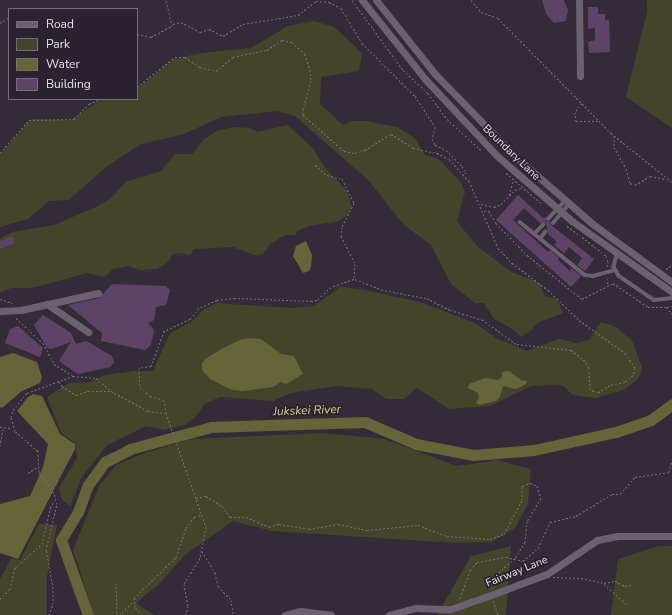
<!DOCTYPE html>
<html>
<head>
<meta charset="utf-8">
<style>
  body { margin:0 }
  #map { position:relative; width:672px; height:615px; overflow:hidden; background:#342b38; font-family:"Nunito Sans",sans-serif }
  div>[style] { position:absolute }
  .green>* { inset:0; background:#44442a }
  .water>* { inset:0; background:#666539 }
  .river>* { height:11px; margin:-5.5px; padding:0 5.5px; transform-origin:5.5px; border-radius:5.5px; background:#666539 }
  .building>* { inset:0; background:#5d4466 }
  .path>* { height:1px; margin-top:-0.5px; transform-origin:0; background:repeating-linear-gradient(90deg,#756d79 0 2px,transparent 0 4px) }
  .service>* { height:3.5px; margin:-1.75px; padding:0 1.75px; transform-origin:1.75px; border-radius:1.75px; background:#6d6171 }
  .minor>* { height:7px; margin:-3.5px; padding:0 3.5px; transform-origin:3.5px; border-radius:3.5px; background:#6d6171 }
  span { translate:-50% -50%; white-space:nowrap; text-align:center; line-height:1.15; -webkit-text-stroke:3.5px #2a222e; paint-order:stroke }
  .street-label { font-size:11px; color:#e5dfe8 }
  .water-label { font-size:12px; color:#d5d58b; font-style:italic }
  .legend { position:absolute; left:8px; top:8px; width:130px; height:92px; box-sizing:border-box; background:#2a222e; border:1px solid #756e78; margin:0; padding:5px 7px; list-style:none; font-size:12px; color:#e5dfe8 }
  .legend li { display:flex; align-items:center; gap:8px; height:20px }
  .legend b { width:20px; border:1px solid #756e78 }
</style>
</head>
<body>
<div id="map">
  <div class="green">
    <div style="clip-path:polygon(647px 0,672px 0,672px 128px,626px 97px,647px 12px)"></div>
    <div style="clip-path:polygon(314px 21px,334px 27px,362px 53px,359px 71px,321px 77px,320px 104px,343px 125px,352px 121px,365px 121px,397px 127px,415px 138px,425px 155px,439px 159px,462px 184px,465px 192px,457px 221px,463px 229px,477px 246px,511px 272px,533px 280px,540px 284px,545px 296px,557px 299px,563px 313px,537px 323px,532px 330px,521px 337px,511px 328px,494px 319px,484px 303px,475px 303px,451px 284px,431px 245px,403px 224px,369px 181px,295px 116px,278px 111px,221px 117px,184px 134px,141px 144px,106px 167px,69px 200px,49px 201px,28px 219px,0 227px,0 155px,28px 122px,34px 119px,71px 120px,100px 100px,137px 99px,137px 89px,174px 59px,202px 53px,251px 48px,288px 26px)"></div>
    <div style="clip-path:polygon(287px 125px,312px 147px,324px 166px,347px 191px,352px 207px,349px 214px,339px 221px,309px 226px,297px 231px,296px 235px,286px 235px,270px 244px,263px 254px,253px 255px,234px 247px,194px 249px,190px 255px,178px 253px,172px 255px,167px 263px,157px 269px,140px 270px,128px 266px,113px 269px,105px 277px,87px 273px,32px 288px,11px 288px,0 293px,0 239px,2px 237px,13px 232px,54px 225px,96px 207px,110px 199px,126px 182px,161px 171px,175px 154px,192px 154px,204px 139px,217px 131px,233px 127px,249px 128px,258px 132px)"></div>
    <div style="clip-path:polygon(340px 287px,360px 289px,420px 302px,475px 323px,496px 338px,527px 351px,559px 339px,576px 343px,589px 340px,601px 322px,616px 327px,633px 342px,642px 368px,639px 378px,624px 390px,596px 398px,573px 395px,562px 385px,531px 386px,490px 406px,449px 409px,417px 388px,404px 399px,386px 399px,372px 389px,336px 386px,291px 393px,273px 401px,220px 397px,204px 404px,198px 414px,185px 425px,164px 430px,146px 426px,107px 445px,81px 478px,70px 506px,62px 500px,59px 488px,77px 458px,75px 443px,61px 433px,47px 397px,69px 383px,87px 383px,105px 375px,134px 371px,153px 371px,170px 333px,191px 322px,203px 310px,216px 303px,291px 308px,314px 306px)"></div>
    <div style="clip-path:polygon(322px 433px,384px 439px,457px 466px,497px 460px,531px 469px,528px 504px,515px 528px,492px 542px,455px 543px,272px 531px,233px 521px,185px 555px,160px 583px,136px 603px,154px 615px,94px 615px,73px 550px,99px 486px,116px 465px,147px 452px,192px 439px)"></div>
    <div style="clip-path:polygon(39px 524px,57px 525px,47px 577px,47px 615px,0 615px,0 579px,11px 558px,20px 560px)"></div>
    <div style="clip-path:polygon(511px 546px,506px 615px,437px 615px,471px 556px)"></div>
    <div style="clip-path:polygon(659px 546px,672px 546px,672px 615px,611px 615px,618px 559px)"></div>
  </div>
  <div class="water">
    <div style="clip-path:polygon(306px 241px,312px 255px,311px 267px,309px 271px,303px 273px,293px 256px,296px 246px)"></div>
    <div style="clip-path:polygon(253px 338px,261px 339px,281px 354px,294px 356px,303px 374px,286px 384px,281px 382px,273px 387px,243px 391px,232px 390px,210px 379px,202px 370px,202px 363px,205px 359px,223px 348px,242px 339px)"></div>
    <div style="clip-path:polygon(13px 353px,37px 362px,42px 377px,40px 383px,22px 391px,2px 408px,0 407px,0 357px)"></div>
    <div style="clip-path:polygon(509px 371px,521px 380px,527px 381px,526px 384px,516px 389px,503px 386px,500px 397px,496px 401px,479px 405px,476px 403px,479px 397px,478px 393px,468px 388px,469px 384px,485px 378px,498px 380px,502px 377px,502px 372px)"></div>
    <div style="clip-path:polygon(33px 394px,42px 396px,60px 434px,75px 444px,75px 449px,18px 559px,0 553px,0 504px,30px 496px,43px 467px,48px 444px,17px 411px,27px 398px)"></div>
  </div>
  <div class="river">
    <div style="left:88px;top:615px;width:80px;rotate:-109.8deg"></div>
    <div style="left:61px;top:540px;width:33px;rotate:-59deg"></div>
    <div style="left:78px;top:512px;width:29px;rotate:-70deg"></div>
    <div style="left:88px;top:485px;width:29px;rotate:-54deg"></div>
    <div style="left:105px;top:462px;width:28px;rotate:-27deg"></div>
    <div style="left:130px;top:449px;width:84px;rotate:-15.2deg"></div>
    <div style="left:211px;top:427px;width:154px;rotate:-1.9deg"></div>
    <div style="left:365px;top:422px;width:56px;rotate:23.3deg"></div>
    <div style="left:416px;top:444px;width:58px;rotate:10.9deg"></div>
    <div style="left:473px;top:455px;width:61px;rotate:-4.7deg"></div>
    <div style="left:534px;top:450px;width:84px;rotate:-12.4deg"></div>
    <div style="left:616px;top:432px;width:37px;rotate:-19deg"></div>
    <div style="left:651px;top:420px;width:26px;rotate:-37deg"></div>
  </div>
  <div class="building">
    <div style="clip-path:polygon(542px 0,564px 0,568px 10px,566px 21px,554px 23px,546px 14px)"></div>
    <div style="clip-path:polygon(588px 7px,598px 7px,598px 14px,605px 14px,605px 20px,609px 20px,610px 52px,589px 53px,588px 42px,595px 40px,595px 28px,588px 29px)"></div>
    <div style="clip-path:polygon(518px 195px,543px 218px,546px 217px,546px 222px,550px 221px,551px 225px,594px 259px,585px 271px,577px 265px,582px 258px,569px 247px,564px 253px,554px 245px,557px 242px,548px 234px,546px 223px,540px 223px,524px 208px,513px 220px,548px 252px,550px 250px,559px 258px,558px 260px,570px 271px,571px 268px,581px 276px,571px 287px,496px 220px)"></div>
    <div style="clip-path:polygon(12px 236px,15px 243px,0 249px,0 241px)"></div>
    <div style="clip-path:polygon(112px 284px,166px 286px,170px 290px,166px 305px,156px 307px,154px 320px,148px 323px,154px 330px,151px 345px,145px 350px,101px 341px,102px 333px,68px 305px,99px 298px)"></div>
    <div style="clip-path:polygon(43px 315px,71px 333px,76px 344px,86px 341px,112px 356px,114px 362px,110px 367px,78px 374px,59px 361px,71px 342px,51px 349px,47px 348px,34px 325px)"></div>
    <div style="clip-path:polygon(18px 326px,43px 348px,40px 357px,5px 343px,10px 329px)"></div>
  </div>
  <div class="path">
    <div style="left:352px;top:0;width:87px;rotate:53.9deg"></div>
    <div style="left:403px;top:70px;width:34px;rotate:43deg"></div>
    <div style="left:428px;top:93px;width:32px;rotate:54deg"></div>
    <div style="left:447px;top:119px;width:46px;rotate:42.4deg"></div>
    <div style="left:471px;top:0;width:16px;rotate:50deg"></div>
    <div style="left:481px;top:12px;width:18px;rotate:19deg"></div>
    <div style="left:498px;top:18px;width:161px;rotate:45.5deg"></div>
    <div style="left:611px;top:133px;width:78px;rotate:38.8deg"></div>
    <div style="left:0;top:23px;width:11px;rotate:-34deg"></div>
    <div style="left:173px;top:24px;width:8px;rotate:-14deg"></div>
    <div style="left:181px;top:22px;width:21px;rotate:28deg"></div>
    <div style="left:200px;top:32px;width:9px;rotate:-18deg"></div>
    <div style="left:209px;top:29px;width:16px;rotate:27deg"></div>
    <div style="left:223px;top:36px;width:23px;rotate:-31deg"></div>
    <div style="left:243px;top:24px;width:56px;rotate:-9.3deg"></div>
    <div style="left:298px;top:15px;width:23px;rotate:-38deg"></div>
    <div style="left:316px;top:1px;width:13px;rotate:4deg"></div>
    <div style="left:329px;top:2px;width:13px;rotate:27deg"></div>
    <div style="left:341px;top:8px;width:41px;rotate:59deg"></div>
    <div style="left:362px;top:43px;width:75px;rotate:45deg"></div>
    <div style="left:415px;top:96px;width:37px;rotate:57deg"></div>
    <div style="left:435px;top:127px;width:12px;rotate:104deg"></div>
    <div style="left:432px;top:139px;width:7px;rotate:63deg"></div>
    <div style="left:435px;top:145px;width:12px;rotate:24deg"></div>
    <div style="left:446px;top:150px;width:23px;rotate:45deg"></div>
    <div style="left:462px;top:166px;width:7px;rotate:56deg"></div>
    <div style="left:466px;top:172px;width:4px;rotate:117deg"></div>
    <div style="left:137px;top:34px;width:14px;rotate:12deg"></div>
    <div style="left:151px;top:37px;width:24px;rotate:-28deg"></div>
    <div style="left:172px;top:26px;width:27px;rotate:-103deg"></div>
    <div style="left:137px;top:87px;width:48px;rotate:-38.3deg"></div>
    <div style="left:175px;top:57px;width:10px"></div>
    <div style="left:185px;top:57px;width:18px;rotate:34deg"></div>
    <div style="left:200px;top:67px;width:16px;rotate:14deg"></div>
    <div style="left:216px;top:71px;width:22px;rotate:-39deg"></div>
    <div style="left:233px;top:57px;width:35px;rotate:-12deg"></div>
    <div style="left:267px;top:50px;width:18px;rotate:-34deg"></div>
    <div style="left:282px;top:40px;width:10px;rotate:11deg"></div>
    <div style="left:292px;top:42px;width:18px;rotate:43deg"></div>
    <div style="left:305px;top:54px;width:17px;rotate:73deg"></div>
    <div style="left:310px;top:70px;width:11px;rotate:85deg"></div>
    <div style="left:311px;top:81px;width:29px;rotate:106deg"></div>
    <div style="left:303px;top:109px;width:6px;rotate:90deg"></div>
    <div style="left:303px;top:115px;width:55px;rotate:41.3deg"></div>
    <div style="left:344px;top:151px;width:11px;rotate:10deg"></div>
    <div style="left:355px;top:153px;width:10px;rotate:-17deg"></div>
    <div style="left:365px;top:150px;width:31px;rotate:-32deg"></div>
    <div style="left:391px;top:134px;width:26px;rotate:32deg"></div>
    <div style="left:413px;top:148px;width:25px;rotate:12deg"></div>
    <div style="left:437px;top:153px;width:13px;rotate:27deg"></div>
    <div style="left:449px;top:159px;width:30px;rotate:48deg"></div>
    <div style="left:469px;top:181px;width:73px;rotate:66.6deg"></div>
    <div style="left:498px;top:248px;width:21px;rotate:47deg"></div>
    <div style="left:512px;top:263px;width:45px;rotate:36.9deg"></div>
    <div style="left:548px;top:290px;width:43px;rotate:44.1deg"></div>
    <div style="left:579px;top:320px;width:57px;rotate:35.7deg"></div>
    <div style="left:625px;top:353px;width:18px;rotate:56deg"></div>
    <div style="left:635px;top:368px;width:7px;rotate:106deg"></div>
    <div style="left:633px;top:375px;width:11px;rotate:139deg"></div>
    <div style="left:625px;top:382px;width:15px;rotate:169deg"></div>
    <div style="left:610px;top:385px;width:13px;rotate:148deg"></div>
    <div style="left:599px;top:392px;width:5px;rotate:-169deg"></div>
    <div style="left:594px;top:391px;width:4px;rotate:-153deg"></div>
    <div style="left:590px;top:389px;width:21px;rotate:-93deg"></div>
    <div style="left:589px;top:368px;width:8px;rotate:-120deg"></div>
    <div style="left:585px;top:361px;width:18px;rotate:-142deg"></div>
    <div style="left:571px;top:350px;width:55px;rotate:-173.8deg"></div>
    <div style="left:516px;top:344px;width:41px;rotate:-144deg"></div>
    <div style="left:483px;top:320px;width:34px;rotate:-163deg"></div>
    <div style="left:450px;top:310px;width:27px;rotate:-153deg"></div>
    <div style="left:426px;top:298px;width:44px;rotate:-169.5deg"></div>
    <div style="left:383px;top:290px;width:31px;rotate:-159deg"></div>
    <div style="left:354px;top:279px;width:24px;rotate:161deg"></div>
    <div style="left:331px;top:287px;width:19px;rotate:137deg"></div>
    <div style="left:317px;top:300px;width:5px;rotate:169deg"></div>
    <div style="left:312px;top:301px;width:77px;rotate:-177.8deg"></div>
    <div style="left:235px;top:298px;width:18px;rotate:174deg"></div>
    <div style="left:217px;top:300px;width:20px;rotate:156deg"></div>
    <div style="left:199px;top:308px;width:14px;rotate:129deg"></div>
    <div style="left:190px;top:319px;width:29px;rotate:155deg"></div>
    <div style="left:164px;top:331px;width:37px;rotate:110deg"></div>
    <div style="left:151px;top:366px;width:12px;rotate:171deg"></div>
    <div style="left:139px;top:368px;width:4px;rotate:90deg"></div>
    <div style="left:139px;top:372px;width:15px;rotate:86deg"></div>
    <div style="left:140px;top:387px;width:13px;rotate:42deg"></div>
    <div style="left:150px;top:396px;width:15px;rotate:16deg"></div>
    <div style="left:164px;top:400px;width:13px;rotate:81deg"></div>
    <div style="left:582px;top:103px;width:11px;rotate:128deg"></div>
    <div style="left:575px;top:112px;width:9px;rotate:84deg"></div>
    <div style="left:576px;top:121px;width:22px"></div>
    <div style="left:614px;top:136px;width:11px;rotate:90deg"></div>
    <div style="left:614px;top:147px;width:25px;rotate:61deg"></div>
    <div style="left:626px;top:169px;width:15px;rotate:74deg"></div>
    <div style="left:630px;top:183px;width:5px;rotate:22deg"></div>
    <div style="left:635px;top:185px;width:17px;rotate:-31deg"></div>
    <div style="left:650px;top:176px;width:16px;rotate:11deg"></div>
    <div style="left:0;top:153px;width:44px;rotate:-48.7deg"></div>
    <div style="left:29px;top:120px;width:45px;rotate:-1.3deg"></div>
    <div style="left:74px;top:119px;width:21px;rotate:-45deg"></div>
    <div style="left:89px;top:104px;width:12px;rotate:-24deg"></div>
    <div style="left:315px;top:165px;width:16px;rotate:40deg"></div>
    <div style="left:327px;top:175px;width:16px;rotate:15deg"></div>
    <div style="left:342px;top:179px;width:27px;rotate:63deg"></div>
    <div style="left:354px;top:203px;width:27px;rotate:117deg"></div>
    <div style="left:342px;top:227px;width:9px;rotate:96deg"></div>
    <div style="left:341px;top:236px;width:31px;rotate:63deg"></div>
    <div style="left:355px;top:264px;width:14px;rotate:94deg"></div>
    <div style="left:506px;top:173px;width:46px;rotate:40.6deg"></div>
    <div style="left:509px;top:195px;width:15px;rotate:-74deg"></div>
    <div style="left:481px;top:204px;width:13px;rotate:13deg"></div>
    <div style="left:494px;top:207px;width:8px;rotate:-23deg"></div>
    <div style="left:501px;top:204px;width:20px;rotate:-45deg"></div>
    <div style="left:515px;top:190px;width:7px;rotate:-16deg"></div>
    <div style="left:484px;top:211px;width:5px"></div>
    <div style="left:489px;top:211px;width:14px;rotate:60deg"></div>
    <div style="left:496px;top:223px;width:45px;rotate:45.9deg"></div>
    <div style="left:527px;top:255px;width:70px;rotate:38.7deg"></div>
    <div style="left:582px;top:299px;width:35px;rotate:-27deg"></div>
    <div style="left:613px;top:283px;width:42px;rotate:34.4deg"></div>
    <div style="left:648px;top:307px;width:18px"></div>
    <div style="left:666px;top:307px;width:9px;rotate:49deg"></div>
    <div style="left:567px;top:226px;width:14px;rotate:36deg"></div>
    <div style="left:582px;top:237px;width:31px;rotate:38deg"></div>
    <div style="left:606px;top:256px;width:5px;rotate:68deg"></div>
    <div style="left:608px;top:261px;width:6px;rotate:99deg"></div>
    <div style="left:666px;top:269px;width:7px;rotate:-34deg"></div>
    <div style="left:607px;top:278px;width:6px;rotate:81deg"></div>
    <div style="left:0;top:299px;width:13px;rotate:18deg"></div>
    <div style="left:667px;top:307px;width:5px;rotate:-11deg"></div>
    <div style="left:16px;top:318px;width:37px;rotate:43deg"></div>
    <div style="left:43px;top:343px;width:24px;rotate:62deg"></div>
    <div style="left:54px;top:364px;width:22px;rotate:32deg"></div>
    <div style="left:73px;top:376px;width:23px;rotate:5deg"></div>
    <div style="left:96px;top:378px;width:20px;rotate:41deg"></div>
    <div style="left:111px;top:391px;width:42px;rotate:28.4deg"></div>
    <div style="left:148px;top:411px;width:17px;rotate:7deg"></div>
    <div style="left:59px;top:381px;width:6px;rotate:59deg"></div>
    <div style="left:62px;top:386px;width:17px;rotate:33deg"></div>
    <div style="left:76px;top:395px;width:13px;rotate:-18deg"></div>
    <div style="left:88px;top:391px;width:23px"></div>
    <div style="left:166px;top:413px;width:121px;rotate:70.7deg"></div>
    <div style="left:206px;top:527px;width:32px;rotate:101deg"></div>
    <div style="left:200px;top:558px;width:31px;rotate:122deg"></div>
    <div style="left:184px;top:584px;width:22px;rotate:80deg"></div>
    <div style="left:188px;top:606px;width:9px;rotate:103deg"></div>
    <div style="left:0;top:427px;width:12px;rotate:5deg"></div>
    <div style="left:0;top:446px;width:17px;rotate:-80deg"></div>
    <div style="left:28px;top:473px;width:11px;rotate:-34deg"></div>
    <div style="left:196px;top:498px;width:10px;rotate:-11deg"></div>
    <div style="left:206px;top:496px;width:19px;rotate:32deg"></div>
    <div style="left:222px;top:506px;width:14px;rotate:54deg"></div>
    <div style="left:230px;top:517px;width:16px"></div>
    <div style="left:246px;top:517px;width:25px;rotate:23deg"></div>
    <div style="left:269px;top:527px;width:10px;rotate:-17deg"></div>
    <div style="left:279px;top:524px;width:30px;rotate:9deg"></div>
    <div style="left:309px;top:529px;width:29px;rotate:-10deg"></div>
    <div style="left:338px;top:524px;width:30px;rotate:12deg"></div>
    <div style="left:367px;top:530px;width:51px;rotate:-5.6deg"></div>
    <div style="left:418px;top:525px;width:31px;rotate:21deg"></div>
    <div style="left:447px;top:536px;width:43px;rotate:4deg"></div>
    <div style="left:490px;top:539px;width:15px;rotate:-20deg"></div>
    <div style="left:504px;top:534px;width:38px;rotate:-62deg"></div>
    <div style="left:522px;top:500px;width:14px;rotate:-90deg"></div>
    <div style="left:522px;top:486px;width:9px;rotate:-21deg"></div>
    <div style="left:530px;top:483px;width:8px;rotate:23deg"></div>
    <div style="left:537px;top:486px;width:13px;rotate:72deg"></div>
    <div style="left:541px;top:498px;width:27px;rotate:121deg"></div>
    <div style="left:527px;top:521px;width:21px;rotate:95deg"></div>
    <div style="left:525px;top:542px;width:19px;rotate:122deg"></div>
    <div style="left:515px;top:558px;width:25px;rotate:138deg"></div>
    <div style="left:496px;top:575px;width:14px;rotate:111deg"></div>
    <div style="left:202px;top:551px;width:26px;rotate:59deg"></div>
    <div style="left:215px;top:573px;width:13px;rotate:77deg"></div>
    <div style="left:218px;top:586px;width:19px;rotate:47deg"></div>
    <div style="left:231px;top:600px;width:15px;rotate:82deg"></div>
    <div style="left:553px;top:577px;width:28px;rotate:2deg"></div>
    <div style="left:581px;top:578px;width:24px;rotate:12deg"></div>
    <div style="left:604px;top:583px;width:11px;rotate:-10deg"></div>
    <div style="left:615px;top:581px;width:11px;rotate:27deg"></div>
    <div style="left:625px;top:586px;width:6px;rotate:-9deg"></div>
    <div style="left:116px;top:583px;width:32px;rotate:88deg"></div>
    <div style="left:604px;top:584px;width:30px;rotate:42deg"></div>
    <div style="left:460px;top:598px;width:30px;rotate:-70deg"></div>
    <div style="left:470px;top:570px;width:11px;rotate:-49deg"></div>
    <div style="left:477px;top:562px;width:29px;rotate:-10deg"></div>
    <div style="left:506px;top:557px;width:17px;rotate:13deg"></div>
    <div style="left:523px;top:561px;width:20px;rotate:-41deg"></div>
    <div style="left:538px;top:548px;width:29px;rotate:-65deg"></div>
    <div style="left:550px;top:522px;width:27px;rotate:-13deg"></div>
    <div style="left:576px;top:516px;width:42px;rotate:-31.4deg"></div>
    <div style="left:612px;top:494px;width:8px"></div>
    <div style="left:620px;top:494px;width:23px;rotate:-49deg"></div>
    <div style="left:635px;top:477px;width:34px;rotate:-8deg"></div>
    <div style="left:669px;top:472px;width:12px;rotate:-76deg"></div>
    <div style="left:0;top:599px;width:14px;rotate:-45deg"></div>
    <div style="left:10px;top:589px;width:22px;rotate:-77deg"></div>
    <div style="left:15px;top:568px;width:36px;rotate:-42deg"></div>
    <div style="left:42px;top:544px;width:37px;rotate:-77deg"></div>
    <div style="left:50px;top:508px;width:8px;rotate:-60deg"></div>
    <div style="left:493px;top:601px;width:15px;rotate:70deg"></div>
    <div style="left:49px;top:615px;width:12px;rotate:-70deg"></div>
    <div style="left:53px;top:604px;width:16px;rotate:-90deg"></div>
    <div style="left:53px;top:588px;width:39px;rotate:-100deg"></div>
    <div style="left:46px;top:550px;width:47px;rotate:-76.6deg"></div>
    <div style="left:57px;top:504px;width:11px;rotate:-105deg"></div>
    <div style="left:54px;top:493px;width:26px;rotate:-126deg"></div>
    <div style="left:39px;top:472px;width:21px;rotate:-93deg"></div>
    <div style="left:38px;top:451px;width:30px;rotate:-139deg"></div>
    <div style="left:15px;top:431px;width:15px;rotate:-106deg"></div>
    <div style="left:11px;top:417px;width:7px;rotate:-74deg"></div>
    <div style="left:13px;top:410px;width:22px;rotate:-51deg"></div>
    <div style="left:27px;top:393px;width:49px;rotate:-20.3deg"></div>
    <div style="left:119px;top:615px;width:18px;rotate:-43deg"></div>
    <div style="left:142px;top:615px;width:11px;rotate:-131deg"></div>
    <div style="left:135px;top:607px;width:9px;rotate:-96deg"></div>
    <div style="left:134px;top:598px;width:59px;rotate:-44.3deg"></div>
    <div style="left:176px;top:557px;width:31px;rotate:-71deg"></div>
    <div style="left:186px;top:528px;width:14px;rotate:-54deg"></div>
    <div style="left:194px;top:517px;width:7px;rotate:-16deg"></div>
  </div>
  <div class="service">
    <div style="left:548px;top:219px;width:25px;rotate:-47deg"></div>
    <div style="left:520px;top:222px;width:84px;rotate:39.2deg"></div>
    <div style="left:585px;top:275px;width:8px;rotate:7deg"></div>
    <div style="left:593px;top:276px;width:23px;rotate:-15deg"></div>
    <div style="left:553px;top:223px;width:25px;rotate:-50deg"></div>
    <div style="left:534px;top:234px;width:13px;rotate:-45deg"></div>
    <div style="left:540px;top:239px;width:9px;rotate:-54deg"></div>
    <div style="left:617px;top:255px;width:12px;rotate:104deg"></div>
    <div style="left:614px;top:267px;width:10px;rotate:61deg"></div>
    <div style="left:619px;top:276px;width:42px;rotate:34.4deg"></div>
    <div style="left:654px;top:300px;width:18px;rotate:-6deg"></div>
  </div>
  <div class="minor">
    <div style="left:362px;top:0;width:101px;rotate:51.4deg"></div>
    <div style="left:425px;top:79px;width:104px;rotate:46.9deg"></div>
    <div style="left:496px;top:155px;width:101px;rotate:41deg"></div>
    <div style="left:572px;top:221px;width:123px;rotate:35.4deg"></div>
    <div style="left:376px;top:0;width:95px;rotate:51.4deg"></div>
    <div style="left:435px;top:74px;width:119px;rotate:45.7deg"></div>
    <div style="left:518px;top:159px;width:101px;rotate:41deg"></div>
    <div style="left:594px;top:225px;width:97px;rotate:36.2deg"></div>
    <div style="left:579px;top:0;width:76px;rotate:89.2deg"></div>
    <div style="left:47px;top:304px;width:50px;rotate:34.3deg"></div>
    <div style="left:0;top:311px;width:21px;rotate:-3deg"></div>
    <div style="left:21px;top:310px;width:79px;rotate:-12.4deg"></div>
    <div style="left:285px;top:615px;width:16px;rotate:-15deg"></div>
    <div style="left:300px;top:611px;width:31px;rotate:7deg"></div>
    <div style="left:389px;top:615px;width:27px;rotate:-15deg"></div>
    <div style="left:415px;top:608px;width:36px;rotate:2deg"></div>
    <div style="left:451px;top:609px;width:42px;rotate:-19.3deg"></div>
    <div style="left:491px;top:595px;width:60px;rotate:-20.6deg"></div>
    <div style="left:547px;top:574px;width:60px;rotate:-34.2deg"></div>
    <div style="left:597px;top:540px;width:21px;rotate:-11deg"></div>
    <div style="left:618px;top:536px;width:54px"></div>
  </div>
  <div class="street-label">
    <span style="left:511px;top:153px;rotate:44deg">Boundary Lane</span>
    <span style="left:517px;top:572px;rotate:-22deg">Fairway Lane</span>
  </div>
  <div class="water-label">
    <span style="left:307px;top:411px;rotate:-2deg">Jukskei River</span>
  </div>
  <ul class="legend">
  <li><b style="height:5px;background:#6d6171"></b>Road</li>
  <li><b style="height:11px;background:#44442a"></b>Park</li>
  <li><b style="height:11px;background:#666539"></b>Water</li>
  <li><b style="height:11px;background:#5d4466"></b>Building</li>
  </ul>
</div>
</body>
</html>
